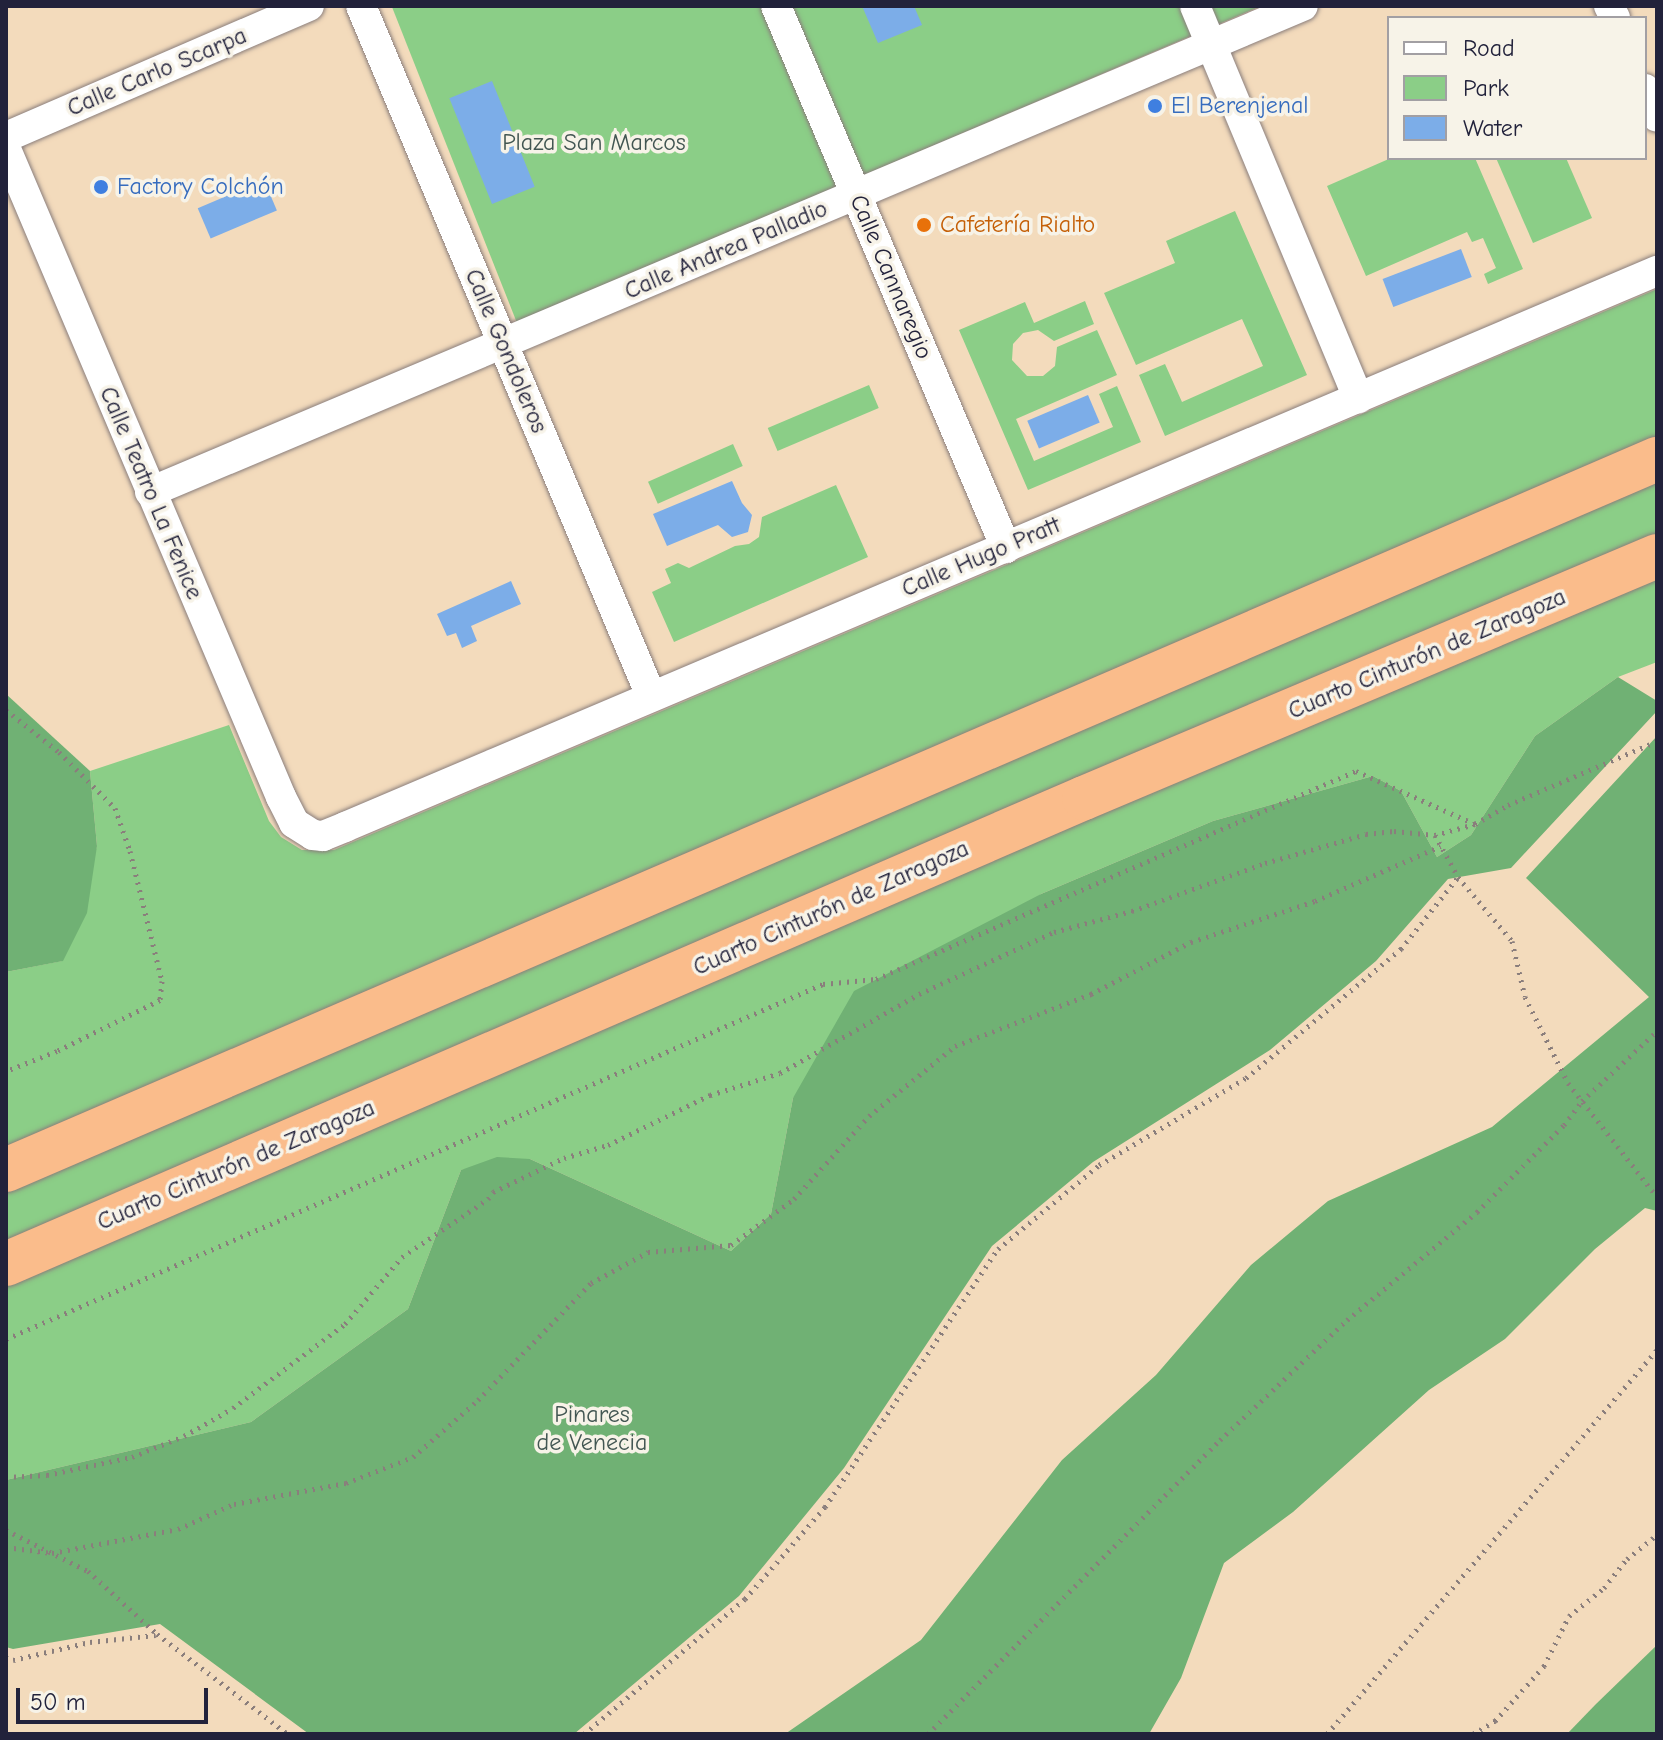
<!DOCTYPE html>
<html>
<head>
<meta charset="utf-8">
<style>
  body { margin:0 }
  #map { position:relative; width:1663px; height:1740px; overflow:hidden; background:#f3dbbc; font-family:"Comic Neue",sans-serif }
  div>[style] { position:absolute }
  .green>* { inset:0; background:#8bce87; transform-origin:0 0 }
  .forest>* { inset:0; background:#70b174 }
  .water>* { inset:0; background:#7cade8; transform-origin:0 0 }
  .path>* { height:5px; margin-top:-2.5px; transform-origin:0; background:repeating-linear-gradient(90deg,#8a7e7c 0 2px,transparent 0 8px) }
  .roads { filter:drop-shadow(0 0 2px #8a7e7c) drop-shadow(0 0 2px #8a7e7c) }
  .street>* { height:30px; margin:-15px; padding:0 15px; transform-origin:15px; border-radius:15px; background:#fff }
  .highway>* { height:44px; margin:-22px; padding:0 22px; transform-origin:22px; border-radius:22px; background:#fabc8b }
  .dots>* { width:22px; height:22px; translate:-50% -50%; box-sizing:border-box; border:4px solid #f7f3e8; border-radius:50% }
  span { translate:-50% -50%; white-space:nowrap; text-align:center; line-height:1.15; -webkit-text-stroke:7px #f7f3e8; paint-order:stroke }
  .street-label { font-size:24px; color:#22223b }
  .shop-label { font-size:24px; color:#366cbe }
  .left { translate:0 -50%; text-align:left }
  .park-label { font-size:24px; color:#425652 }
  .food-label { font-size:24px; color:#c56008 }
  .frame { position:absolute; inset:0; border:8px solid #22223b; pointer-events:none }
  .legend { position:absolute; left:1387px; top:16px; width:260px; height:144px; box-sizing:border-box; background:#f7f3e8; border:2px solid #a29fa3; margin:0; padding:10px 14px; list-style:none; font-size:24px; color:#22223b }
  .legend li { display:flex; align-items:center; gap:16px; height:40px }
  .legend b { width:40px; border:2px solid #a29fa3 }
  .scale { position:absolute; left:16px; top:1688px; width:192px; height:36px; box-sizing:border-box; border:4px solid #22223b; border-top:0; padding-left:10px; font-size:24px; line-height:28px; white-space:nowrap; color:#22223b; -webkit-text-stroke:6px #f7f3e8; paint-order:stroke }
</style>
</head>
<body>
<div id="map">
  <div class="green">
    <div style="clip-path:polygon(395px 6px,1261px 6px,517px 323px,392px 7px)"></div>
    <div style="clip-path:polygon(1391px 158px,1475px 158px,1523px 269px,1488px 284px,1484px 274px,1496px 268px,1483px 238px,1472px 242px,1467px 232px,1366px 276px,1327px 186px)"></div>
    <div style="clip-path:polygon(1496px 158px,1566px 158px,1592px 218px,1533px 243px)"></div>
    <div style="clip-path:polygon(1235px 211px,1307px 375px,1165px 436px,1139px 375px,1165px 364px,1182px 402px,1263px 366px,1242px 319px,1136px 365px,1104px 293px,1175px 263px,1166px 241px)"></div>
    <div style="clip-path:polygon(1657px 289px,1657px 662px,1618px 677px,1535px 736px,1471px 835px,1437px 857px,1401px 791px,1373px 776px,1213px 821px,1041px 894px,793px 1098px,771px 1214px,731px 1251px,530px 1159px,461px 1170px,408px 1309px,251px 1422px,6px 1480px,6px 972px,62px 961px,97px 846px,90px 771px,229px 725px,269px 821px,281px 837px,302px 850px,334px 850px)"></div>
    <div style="clip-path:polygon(1085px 301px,1094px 324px,1054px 341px,1038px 330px,1023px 333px,1013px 344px,1012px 360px,1027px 376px,1043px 376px,1055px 366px,1057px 347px,1097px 330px,1117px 375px,1016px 419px,1034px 461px,1113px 427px,1099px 394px,1117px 386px,1141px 442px,1028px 490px,959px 330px,1025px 302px,1034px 323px)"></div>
    <div style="left:869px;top:385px;width:25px;height:110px;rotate:67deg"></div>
    <div style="left:733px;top:444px;width:24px;height:93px;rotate:66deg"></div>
    <div style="clip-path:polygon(836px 485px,868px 557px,674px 642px,652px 592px,671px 583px,665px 569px,678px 563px,689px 568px,735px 546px,749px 544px,759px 537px,762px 517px)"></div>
  </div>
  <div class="forest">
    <div style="clip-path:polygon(1618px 677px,1657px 701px,1657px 711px,1511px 868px,1448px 879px,1376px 961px,1270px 1050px,1093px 1162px,992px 1246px,844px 1468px,739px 1596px,574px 1734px,309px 1734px,160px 1624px,13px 1649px,6px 1647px,6px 1480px,251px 1422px,408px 1309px,461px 1170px,497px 1157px,530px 1159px,731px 1251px,771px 1214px,793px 1098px,854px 991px,1041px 894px,1213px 821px,1373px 776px,1401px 791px,1437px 857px,1471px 835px,1535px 736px)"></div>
    <div style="clip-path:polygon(6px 694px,90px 771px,97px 846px,87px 913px,63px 961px,6px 972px)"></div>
    <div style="clip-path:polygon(1657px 736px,1657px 1211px,1645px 1208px,1595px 1249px,1505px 1339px,1429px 1390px,1293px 1512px,1224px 1563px,1181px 1678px,1149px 1734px,785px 1734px,921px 1640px,1062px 1460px,1156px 1375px,1251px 1265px,1328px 1201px,1492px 1127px,1649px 997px,1526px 878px)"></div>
    <div style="clip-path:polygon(1657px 1645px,1657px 1734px,1567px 1734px,1596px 1704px)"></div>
  </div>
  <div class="water">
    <div style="clip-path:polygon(862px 6px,914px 6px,922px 25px,878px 43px)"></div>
    <div style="left:492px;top:81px;width:114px;height:46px;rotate:68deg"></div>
    <div style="left:264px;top:180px;width:33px;height:72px;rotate:67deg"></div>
    <div style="left:1461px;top:249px;width:30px;height:84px;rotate:69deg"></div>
    <div style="left:1088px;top:395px;width:30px;height:66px;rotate:67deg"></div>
    <div style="clip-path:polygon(732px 481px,742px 503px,752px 515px,748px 532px,732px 537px,718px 525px,667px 546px,653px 514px)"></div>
    <div style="clip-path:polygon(511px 581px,521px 604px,471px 626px,477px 641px,462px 648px,456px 633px,447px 636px,437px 614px)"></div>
  </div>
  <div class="path">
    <div style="left:6px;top:710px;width:68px;rotate:38.4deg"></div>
    <div style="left:59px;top:752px;width:79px;rotate:45deg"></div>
    <div style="left:115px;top:808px;width:46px;rotate:70.8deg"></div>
    <div style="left:130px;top:851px;width:134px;rotate:76.2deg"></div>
    <div style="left:162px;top:981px;width:19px;rotate:96deg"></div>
    <div style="left:160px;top:1000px;width:115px;rotate:153.7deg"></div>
    <div style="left:57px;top:1051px;width:55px;rotate:158.6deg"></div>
    <div style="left:1475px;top:824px;width:41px;rotate:164.6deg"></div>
    <div style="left:1435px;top:835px;width:48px;rotate:61.3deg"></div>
    <div style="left:1458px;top:877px;width:84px;rotate:49.8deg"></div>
    <div style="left:1512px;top:941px;width:57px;rotate:76.9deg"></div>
    <div style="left:1525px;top:997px;width:96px;rotate:63.4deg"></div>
    <div style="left:1568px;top:1083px;width:145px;rotate:52deg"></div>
    <div style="left:6px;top:1339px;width:891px;rotate:-23.49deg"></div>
    <div style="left:823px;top:984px;width:53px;rotate:-5.4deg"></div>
    <div style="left:876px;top:979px;width:523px;rotate:-23.43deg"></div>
    <div style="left:1356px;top:771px;width:130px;rotate:24deg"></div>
    <div style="left:1475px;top:824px;width:38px;rotate:-30deg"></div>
    <div style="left:1508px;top:805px;width:162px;rotate:-23.2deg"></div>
    <div style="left:6px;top:1477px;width:41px;rotate:-2.8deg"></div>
    <div style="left:47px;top:1475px;width:87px;rotate:-12deg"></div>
    <div style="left:132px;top:1457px;width:56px;rotate:-22deg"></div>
    <div style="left:184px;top:1436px;width:56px;rotate:-29.7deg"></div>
    <div style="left:233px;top:1408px;width:140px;rotate:-36.9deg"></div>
    <div style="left:345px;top:1324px;width:88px;rotate:-49.6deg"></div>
    <div style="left:402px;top:1257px;width:104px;rotate:-34deg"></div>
    <div style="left:488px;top:1199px;width:9px;rotate:-54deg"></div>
    <div style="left:493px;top:1192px;width:79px;rotate:-25.6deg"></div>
    <div style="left:564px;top:1158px;width:46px;rotate:-16.5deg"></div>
    <div style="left:608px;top:1145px;width:114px;rotate:-26.1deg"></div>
    <div style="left:710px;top:1095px;width:73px;rotate:-17.4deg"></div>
    <div style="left:780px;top:1073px;width:160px;rotate:-29.6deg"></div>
    <div style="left:919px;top:994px;width:149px;rotate:-24.7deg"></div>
    <div style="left:1054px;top:932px;width:81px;rotate:-15.1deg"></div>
    <div style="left:1132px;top:911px;width:141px;rotate:-19.8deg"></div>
    <div style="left:1265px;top:863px;width:105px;rotate:-16deg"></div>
    <div style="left:1366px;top:834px;width:28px;rotate:-6deg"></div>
    <div style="left:1394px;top:831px;width:41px;rotate:5.6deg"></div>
    <div style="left:6px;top:1530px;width:92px;rotate:26.6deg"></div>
    <div style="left:88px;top:1571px;width:93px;rotate:42.4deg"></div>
    <div style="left:157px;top:1634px;width:165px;rotate:37.4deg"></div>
    <div style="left:6px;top:1547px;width:46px;rotate:7.4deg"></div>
    <div style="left:52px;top:1553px;width:128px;rotate:-10.8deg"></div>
    <div style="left:178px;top:1529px;width:61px;rotate:-24.1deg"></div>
    <div style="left:234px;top:1504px;width:114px;rotate:-10.6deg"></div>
    <div style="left:346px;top:1483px;width:72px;rotate:-21.2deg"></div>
    <div style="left:413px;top:1457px;width:86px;rotate:-41.2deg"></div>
    <div style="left:478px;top:1400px;width:163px;rotate:-46deg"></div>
    <div style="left:591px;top:1283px;width:65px;rotate:-28.5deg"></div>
    <div style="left:648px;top:1252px;width:83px;rotate:-4.8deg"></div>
    <div style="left:731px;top:1245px;width:78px;rotate:-36.1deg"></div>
    <div style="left:794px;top:1199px;width:112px;rotate:-47.9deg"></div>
    <div style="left:869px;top:1116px;width:111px;rotate:-39.1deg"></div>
    <div style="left:955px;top:1046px;width:146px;rotate:-20.9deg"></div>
    <div style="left:1091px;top:994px;width:113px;rotate:-27.5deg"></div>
    <div style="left:1191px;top:942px;width:131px;rotate:-18.3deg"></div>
    <div style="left:1315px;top:901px;width:137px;rotate:-23.6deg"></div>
    <div style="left:6px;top:1658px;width:7px;rotate:16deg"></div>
    <div style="left:13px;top:1660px;width:79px;rotate:-13.2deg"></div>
    <div style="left:90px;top:1642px;width:66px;rotate:-6.1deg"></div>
    <div style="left:584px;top:1734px;width:210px;rotate:-40deg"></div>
    <div style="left:745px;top:1599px;width:122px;rotate:-49deg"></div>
    <div style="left:825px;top:1507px;width:311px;rotate:-56.2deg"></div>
    <div style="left:998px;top:1249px;width:131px;rotate:-39.7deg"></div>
    <div style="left:1099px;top:1165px;width:171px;rotate:-30.6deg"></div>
    <div style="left:1246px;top:1078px;width:202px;rotate:-39.8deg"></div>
    <div style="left:1401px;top:949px;width:92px;rotate:-51.6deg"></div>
    <div style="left:928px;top:1734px;width:414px;rotate:-45.2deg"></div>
    <div style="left:1220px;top:1440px;width:175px;rotate:-43.4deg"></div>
    <div style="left:1347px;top:1320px;width:169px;rotate:-39.7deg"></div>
    <div style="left:1477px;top:1212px;width:123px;rotate:-45deg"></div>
    <div style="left:1564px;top:1125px;width:30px;rotate:-53deg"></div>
    <div style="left:1582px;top:1101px;width:103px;rotate:-43deg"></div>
    <div style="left:1327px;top:1734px;width:506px;rotate:-49.33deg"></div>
    <div style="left:1473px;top:1734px;width:26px;rotate:-31deg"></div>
    <div style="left:1495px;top:1721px;width:74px;rotate:-48.3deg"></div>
    <div style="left:1544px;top:1666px;width:56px;rotate:-63.4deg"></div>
    <div style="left:1569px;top:1616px;width:45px;rotate:-38.7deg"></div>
    <div style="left:1604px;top:1588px;width:37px;rotate:-52deg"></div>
    <div style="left:1627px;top:1559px;width:38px;rotate:-39deg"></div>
  </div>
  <div class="roads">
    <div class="street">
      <div style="left:361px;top:6px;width:748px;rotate:67.2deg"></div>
      <div style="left:776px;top:6px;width:589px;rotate:67.01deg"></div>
      <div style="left:1195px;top:6px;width:425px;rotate:67.4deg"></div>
      <div style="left:1609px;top:6px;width:13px;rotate:63deg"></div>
      <div style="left:1645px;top:89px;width:30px;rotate:67deg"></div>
      <div style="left:6px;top:137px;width:330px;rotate:-23.4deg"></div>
      <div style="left:6px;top:149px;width:704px;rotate:67deg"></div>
      <div style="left:281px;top:797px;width:29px;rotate:63deg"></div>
      <div style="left:294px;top:823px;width:22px;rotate:32deg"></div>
      <div style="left:313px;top:835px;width:10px;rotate:6deg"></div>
      <div style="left:323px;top:836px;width:24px;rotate:-22deg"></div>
      <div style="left:345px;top:827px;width:1425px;rotate:-22.97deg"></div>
      <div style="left:150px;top:492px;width:1251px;rotate:-22.86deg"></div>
    </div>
    <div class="highway">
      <div style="left:6px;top:1170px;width:1798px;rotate:-23.3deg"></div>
      <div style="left:6px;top:1264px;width:1174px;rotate:-23.38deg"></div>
      <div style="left:1084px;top:798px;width:622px;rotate:-22.9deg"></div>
    </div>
  </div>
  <div class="dots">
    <div style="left:1155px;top:106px;background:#3f7fe0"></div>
    <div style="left:101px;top:187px;background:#3f7fe0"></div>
    <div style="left:924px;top:225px;background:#e8710a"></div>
  </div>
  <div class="street-label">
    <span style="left:157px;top:72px;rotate:-23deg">Calle Carlo Scarpa</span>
    <span style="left:726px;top:250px;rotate:-23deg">Calle Andrea Palladio</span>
    <span style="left:891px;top:277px;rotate:67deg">Calle Cannaregio</span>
    <span style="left:506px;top:351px;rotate:67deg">Calle Gondoleros</span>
    <span style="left:151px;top:493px;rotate:67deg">Calle Teatro La Fenice</span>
    <span style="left:981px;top:557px;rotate:-23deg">Calle Hugo Pratt</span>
    <span style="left:1427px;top:654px;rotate:-23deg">Cuarto Cinturón de Zaragoza</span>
    <span style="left:831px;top:908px;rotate:-24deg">Cuarto Cinturón de Zaragoza</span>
    <span style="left:236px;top:1165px;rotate:-23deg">Cuarto Cinturón de Zaragoza</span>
  </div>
  <div class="shop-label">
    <span class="left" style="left:1171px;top:106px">El Berenjenal</span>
    <span class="left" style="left:117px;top:187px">Factory Colchón</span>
  </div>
  <div class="park-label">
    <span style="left:594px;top:143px">Plaza San Marcos</span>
    <span style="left:592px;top:1429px">Pinares<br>de Venecia</span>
  </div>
  <div class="food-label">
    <span class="left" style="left:940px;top:225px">Cafetería Rialto</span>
  </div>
  <div class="frame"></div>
  <ul class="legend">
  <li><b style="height:10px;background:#fff"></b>Road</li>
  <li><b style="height:22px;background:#8bce87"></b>Park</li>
  <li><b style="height:22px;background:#7cade8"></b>Water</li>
  </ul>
  <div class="scale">50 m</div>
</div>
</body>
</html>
